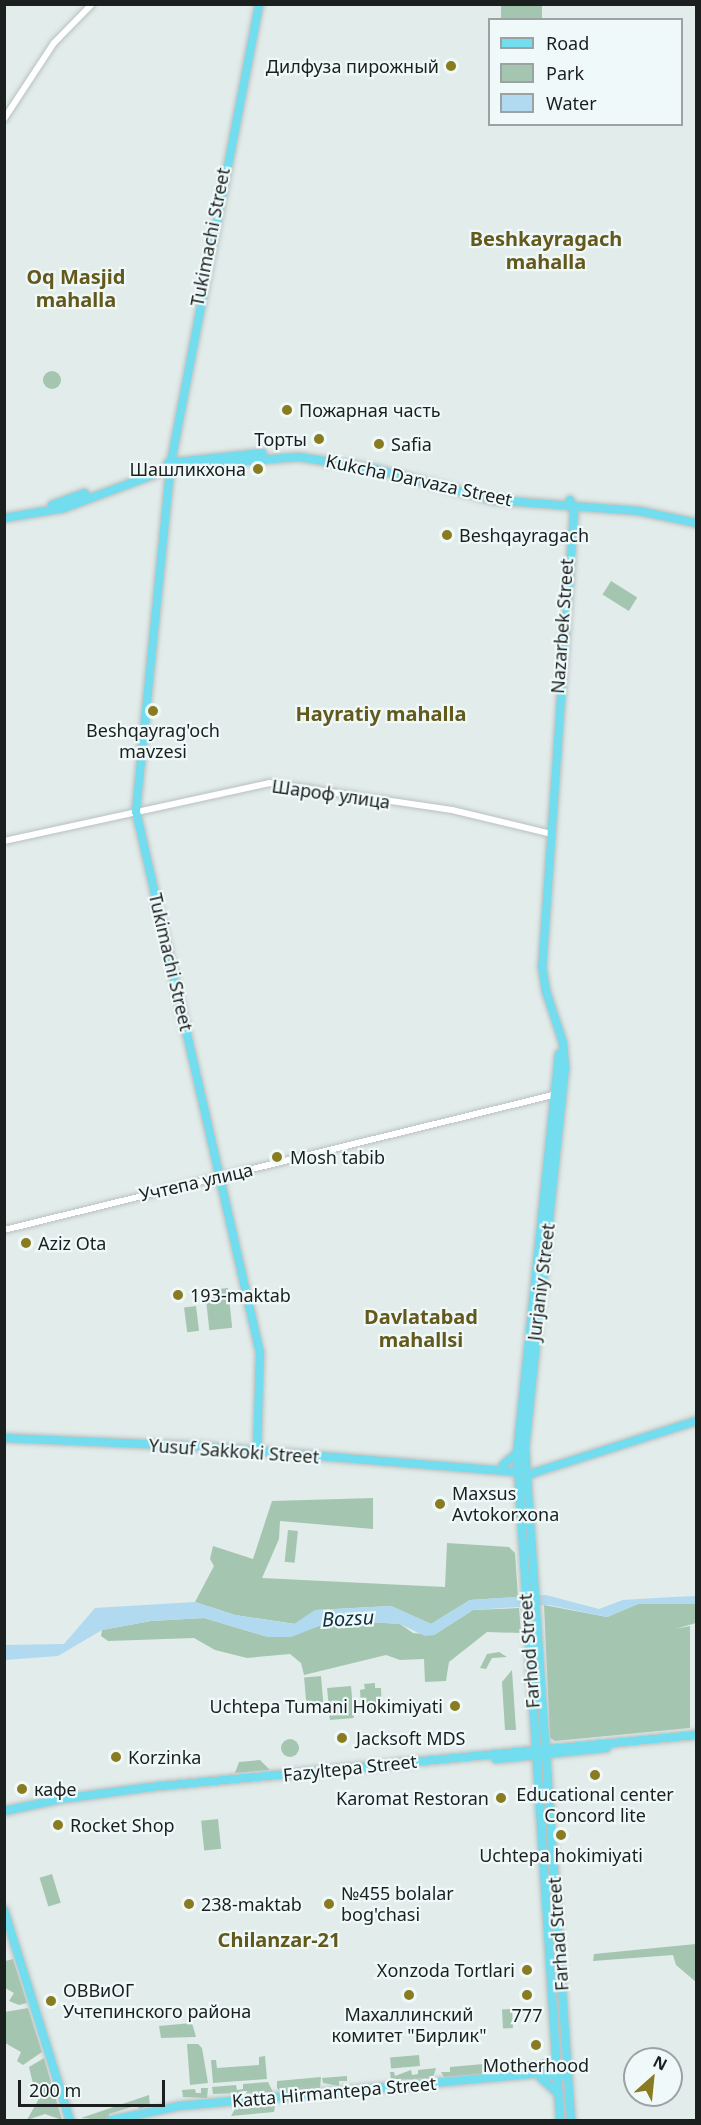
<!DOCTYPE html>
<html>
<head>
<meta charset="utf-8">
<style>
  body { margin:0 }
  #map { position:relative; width:701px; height:2125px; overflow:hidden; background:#e2eceb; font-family:"Noto Sans",sans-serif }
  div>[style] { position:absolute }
  .green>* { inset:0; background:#a4c6b0; transform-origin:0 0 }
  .round { border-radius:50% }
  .water>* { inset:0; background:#b1d9ef }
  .roads { filter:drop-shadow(0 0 2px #b8c1c0) drop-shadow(0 0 2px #b8c1c0) }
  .minor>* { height:6px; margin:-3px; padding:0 3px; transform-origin:3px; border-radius:3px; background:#fff }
  .major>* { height:8px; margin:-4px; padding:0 4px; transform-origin:4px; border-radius:4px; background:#71ddef }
  .dots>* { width:16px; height:16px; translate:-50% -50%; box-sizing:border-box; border:3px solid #f0f9f9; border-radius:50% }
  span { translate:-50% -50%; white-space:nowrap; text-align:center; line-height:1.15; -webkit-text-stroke:4.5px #f0f9f9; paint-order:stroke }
  .poi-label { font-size:18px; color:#1b1f1e }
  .right { translate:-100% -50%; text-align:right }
  .left { translate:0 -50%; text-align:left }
  .street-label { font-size:18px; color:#1b1f1e }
  .neighbourhood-label { font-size:20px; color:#63591c; font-weight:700 }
  .water-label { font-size:20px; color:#0e3142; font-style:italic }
  .frame { position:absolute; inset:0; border:6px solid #1b1f1e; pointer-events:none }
  .legend { position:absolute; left:488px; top:18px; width:195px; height:108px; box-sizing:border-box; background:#f0f9f9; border:2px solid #9ba2a1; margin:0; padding:8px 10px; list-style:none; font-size:18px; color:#1b1f1e }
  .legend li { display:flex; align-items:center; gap:12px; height:30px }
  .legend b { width:30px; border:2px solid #9ba2a1 }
  .north { position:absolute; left:623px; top:2047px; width:60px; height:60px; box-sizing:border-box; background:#f0f9f9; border:2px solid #9ba2a1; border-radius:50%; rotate:27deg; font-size:16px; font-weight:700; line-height:24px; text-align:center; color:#1b1f1e }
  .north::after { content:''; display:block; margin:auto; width:21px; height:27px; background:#897b20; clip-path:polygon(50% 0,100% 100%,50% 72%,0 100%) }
  .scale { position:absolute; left:18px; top:2080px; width:147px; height:27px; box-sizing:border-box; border:3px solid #1b1f1e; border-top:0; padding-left:8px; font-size:18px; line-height:21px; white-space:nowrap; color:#1b1f1e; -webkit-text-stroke:4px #f0f9f9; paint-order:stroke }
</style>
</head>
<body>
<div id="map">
  <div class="green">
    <div style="left:501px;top:5px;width:41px;height:14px"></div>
    <div class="round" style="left:43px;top:371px;width:18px;height:18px"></div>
    <div style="left:611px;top:581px;width:31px;height:16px;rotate:32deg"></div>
    <div style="left:228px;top:1288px;width:40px;height:23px;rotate:84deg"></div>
    <div style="left:196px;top:1306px;width:25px;height:12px;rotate:83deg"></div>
    <div style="clip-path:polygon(373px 1498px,373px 1529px,280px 1521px,279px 1539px,262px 1578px,445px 1587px,447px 1543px,509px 1547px,515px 1553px,518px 1597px,470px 1600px,431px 1624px,391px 1606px,316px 1610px,295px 1624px,235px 1615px,195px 1602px,214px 1566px,210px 1559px,213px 1546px,253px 1559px,272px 1501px)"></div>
    <div style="left:288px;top:1530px;width:10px;height:32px;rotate:6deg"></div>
    <div style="clip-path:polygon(638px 1604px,696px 1604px,696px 1623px,675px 1629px,690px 1626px,690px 1728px,555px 1741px,550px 1738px,544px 1605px,607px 1617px)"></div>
    <div style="clip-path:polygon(519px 1608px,521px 1633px,487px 1632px,449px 1662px,446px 1681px,425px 1682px,424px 1659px,400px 1660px,386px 1655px,304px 1675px,301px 1663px,290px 1654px,247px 1658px,215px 1650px,194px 1638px,108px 1641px,101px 1636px,102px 1630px,151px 1621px,204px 1618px,268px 1637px,330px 1622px,356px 1621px,400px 1624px,413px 1633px,434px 1635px,473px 1610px)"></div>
    <div style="clip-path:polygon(499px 1652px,507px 1657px,492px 1658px,486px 1669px,480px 1668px,487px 1654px)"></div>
    <div style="clip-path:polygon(512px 1670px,516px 1730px,505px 1730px,502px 1682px)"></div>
    <div style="left:321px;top:1676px;width:32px;height:17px;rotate:85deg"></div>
    <div style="clip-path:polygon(375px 1683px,375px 1688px,381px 1688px,382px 1710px,368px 1711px,367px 1704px,361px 1705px,360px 1690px,365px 1689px,364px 1684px)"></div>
    <div style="left:351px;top:1686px;width:32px;height:24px;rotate:85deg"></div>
    <div class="round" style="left:281px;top:1739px;width:18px;height:18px"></div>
    <div style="clip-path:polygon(260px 1760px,270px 1770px,235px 1773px,239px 1762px)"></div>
    <div style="left:218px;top:1819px;width:30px;height:17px;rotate:84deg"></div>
    <div style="left:52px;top:1874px;width:30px;height:13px;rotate:73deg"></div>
    <div style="clip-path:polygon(696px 1944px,696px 1982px,676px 1965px,673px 1955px,593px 1961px,594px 1954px)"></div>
    <div style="clip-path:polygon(13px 1959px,27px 2003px,19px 2005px,9px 2001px,14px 1993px,5px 1988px,5px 1961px)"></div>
    <div style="clip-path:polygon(28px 2008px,42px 2052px,23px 2065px,17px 2061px,21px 2052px,5px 2043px,5px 2012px)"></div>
    <div style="left:512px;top:2009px;width:19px;height:10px;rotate:87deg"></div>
    <div style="clip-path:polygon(192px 2023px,196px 2037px,161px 2038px,159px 2026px)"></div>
    <div style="clip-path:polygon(187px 2044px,198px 2044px,202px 2048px,208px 2083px,190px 2085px)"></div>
    <div style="left:419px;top:2055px;width:11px;height:29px;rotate:85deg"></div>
    <div style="clip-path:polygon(265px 2056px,267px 2079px,213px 2083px,211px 2060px,216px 2060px,217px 2068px,259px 2065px,259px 2057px)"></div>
    <div style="clip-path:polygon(44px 2058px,62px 2120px,45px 2114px,27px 2120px,42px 2093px,34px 2088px,29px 2067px)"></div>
    <div style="left:545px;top:2059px;width:8px;height:21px;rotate:83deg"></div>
    <div style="clip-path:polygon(506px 2062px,501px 2072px,444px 2077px,441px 2072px,450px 2072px,450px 2067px)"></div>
    <div style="clip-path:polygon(436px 2068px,433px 2078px,391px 2080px,390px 2072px,394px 2072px,395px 2076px,411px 2070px,412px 2075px,418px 2074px,418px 2070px)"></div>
    <div style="clip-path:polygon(347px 2076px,347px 2081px,339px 2081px,339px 2086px,323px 2083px,322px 2078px)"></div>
    <div style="clip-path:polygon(321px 2077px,320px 2088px,280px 2092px,277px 2088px,277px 2081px)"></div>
    <div style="clip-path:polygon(268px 2082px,273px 2092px,213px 2094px,212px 2087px,236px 2085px,237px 2090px,243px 2089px,243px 2084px)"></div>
    <div style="clip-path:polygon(201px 2088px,208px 2088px,207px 2098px,183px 2097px,182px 2090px,195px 2089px,196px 2093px,201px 2093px)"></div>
    <div style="clip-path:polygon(149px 2095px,150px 2106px,139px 2109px,138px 2105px,109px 2114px,110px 2118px,103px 2120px,81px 2118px)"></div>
    <div style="clip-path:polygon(275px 2105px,274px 2112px,231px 2116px,235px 2109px)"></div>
  </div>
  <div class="water">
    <div style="clip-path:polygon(546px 1595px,599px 1609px,623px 1600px,673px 1597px,696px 1596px,696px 1604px,638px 1604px,607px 1617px,549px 1605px,473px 1610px,434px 1635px,425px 1636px,400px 1624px,356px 1621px,330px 1622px,291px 1637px,268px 1637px,204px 1618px,151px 1621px,102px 1630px,58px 1656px,5px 1660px,4px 1645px,64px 1644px,95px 1608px,195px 1602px,235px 1615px,294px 1624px,315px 1610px,391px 1606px,431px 1624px,470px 1600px)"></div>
  </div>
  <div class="roads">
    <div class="minor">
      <div style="left:4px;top:119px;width:91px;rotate:-56.7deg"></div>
      <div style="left:54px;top:43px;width:54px;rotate:-45.7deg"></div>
      <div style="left:4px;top:841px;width:271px;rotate:-12.3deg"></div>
      <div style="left:269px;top:783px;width:185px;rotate:8.4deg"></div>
      <div style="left:452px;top:810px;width:103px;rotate:13.5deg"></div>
      <div style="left:4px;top:1230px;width:569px;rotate:-13.82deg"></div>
    </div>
    <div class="major">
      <div style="left:168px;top:463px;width:95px;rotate:-6.1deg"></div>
      <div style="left:570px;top:500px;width:14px;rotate:73deg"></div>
      <div style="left:574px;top:513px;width:454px;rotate:94deg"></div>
      <div style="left:542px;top:966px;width:25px;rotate:81deg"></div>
      <div style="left:546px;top:991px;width:55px;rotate:71.9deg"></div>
      <div style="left:563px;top:1043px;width:25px;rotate:85deg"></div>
      <div style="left:565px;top:1068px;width:382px;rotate:96deg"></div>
      <div style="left:525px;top:1448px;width:674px;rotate:86.08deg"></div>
      <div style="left:52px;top:505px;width:35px;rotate:-20deg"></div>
      <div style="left:4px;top:518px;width:61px;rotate:-9.5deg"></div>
      <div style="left:64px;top:508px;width:121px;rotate:-20.4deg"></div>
      <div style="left:177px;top:466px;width:122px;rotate:-4.2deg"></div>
      <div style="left:299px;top:457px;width:77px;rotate:9deg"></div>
      <div style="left:375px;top:469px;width:122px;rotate:14.7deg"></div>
      <div style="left:493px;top:500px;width:146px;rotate:4.3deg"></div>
      <div style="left:639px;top:511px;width:58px;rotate:11.9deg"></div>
      <div style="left:559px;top:1054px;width:401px;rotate:96deg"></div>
      <div style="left:517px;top:1453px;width:668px;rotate:86.31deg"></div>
      <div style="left:4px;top:1438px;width:203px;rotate:2.5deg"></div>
      <div style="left:207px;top:1447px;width:327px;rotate:4.6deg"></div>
      <div style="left:533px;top:1473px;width:171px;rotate:-17.7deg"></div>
      <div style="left:257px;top:1452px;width:99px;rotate:-88.3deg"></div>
      <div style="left:260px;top:1353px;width:556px;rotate:-102.89deg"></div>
      <div style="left:136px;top:811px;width:351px;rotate:-84.3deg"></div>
      <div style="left:171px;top:462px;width:466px;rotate:-79.1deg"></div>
      <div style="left:503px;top:1465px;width:18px;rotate:-41deg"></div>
      <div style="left:496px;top:1759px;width:111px;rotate:-5.7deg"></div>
      <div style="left:4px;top:1811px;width:58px;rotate:-11.9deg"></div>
      <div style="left:61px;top:1799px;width:91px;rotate:-7.6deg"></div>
      <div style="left:151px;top:1787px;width:547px;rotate:-5.45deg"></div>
      <div style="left:4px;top:1910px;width:220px;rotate:72.6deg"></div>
      <div style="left:541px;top:2078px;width:24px;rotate:42deg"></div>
      <div style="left:112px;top:2120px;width:68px;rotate:-11.8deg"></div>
      <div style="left:179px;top:2106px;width:365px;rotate:-5.2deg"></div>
      <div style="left:543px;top:2073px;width:17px;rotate:13deg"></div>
    </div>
  </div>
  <div class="dots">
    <div style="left:451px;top:66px;background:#897b20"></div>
    <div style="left:287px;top:410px;background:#897b20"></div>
    <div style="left:319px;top:439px;background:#897b20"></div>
    <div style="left:379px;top:444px;background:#897b20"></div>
    <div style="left:258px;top:469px;background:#897b20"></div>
    <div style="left:447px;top:535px;background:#897b20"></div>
    <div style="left:153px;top:711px;background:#897b20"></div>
    <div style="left:277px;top:1157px;background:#897b20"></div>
    <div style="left:26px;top:1243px;background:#897b20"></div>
    <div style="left:178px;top:1295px;background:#897b20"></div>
    <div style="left:440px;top:1504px;background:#897b20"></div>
    <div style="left:455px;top:1706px;background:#897b20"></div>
    <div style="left:342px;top:1738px;background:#897b20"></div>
    <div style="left:116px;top:1757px;background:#897b20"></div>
    <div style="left:595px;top:1775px;background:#897b20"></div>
    <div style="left:22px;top:1789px;background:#897b20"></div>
    <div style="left:501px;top:1798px;background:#897b20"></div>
    <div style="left:58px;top:1825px;background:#897b20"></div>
    <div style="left:561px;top:1835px;background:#897b20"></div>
    <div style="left:189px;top:1904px;background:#897b20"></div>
    <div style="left:329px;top:1904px;background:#897b20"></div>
    <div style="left:527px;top:1970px;background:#897b20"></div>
    <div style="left:409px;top:1995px;background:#897b20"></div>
    <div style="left:527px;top:1995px;background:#897b20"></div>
    <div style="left:51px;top:2001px;background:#897b20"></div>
    <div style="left:536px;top:2045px;background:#897b20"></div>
  </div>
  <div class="poi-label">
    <span class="right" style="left:439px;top:66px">Дилфуза пирожный</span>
    <span class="left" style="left:299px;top:410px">Пожарная часть</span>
    <span class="right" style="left:307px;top:439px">Торты</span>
    <span class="left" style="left:391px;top:444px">Safia</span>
    <span class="right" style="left:246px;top:469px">Шашликхона</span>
    <span class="left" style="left:459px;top:535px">Beshqayragach</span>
    <span style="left:153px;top:741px">Beshqayrag'och<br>mavzesi</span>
    <span class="left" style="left:290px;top:1157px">Mosh tabib</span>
    <span class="left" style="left:38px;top:1243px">Aziz Ota</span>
    <span class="left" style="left:190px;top:1295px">193-maktab</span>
    <span class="left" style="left:452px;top:1504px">Maxsus<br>Avtokorxona</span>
    <span class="right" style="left:443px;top:1706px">Uchtepa Tumani Hokimiyati</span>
    <span class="left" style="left:356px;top:1738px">Jacksoft MDS</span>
    <span class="left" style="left:128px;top:1757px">Korzinka</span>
    <span class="left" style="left:34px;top:1789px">кафе</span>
    <span style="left:595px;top:1805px">Educational center<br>Concord lite</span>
    <span class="right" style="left:489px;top:1798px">Karomat Restoran</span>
    <span class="left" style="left:70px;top:1825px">Rocket Shop</span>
    <span style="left:561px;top:1855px">Uchtepa hokimiyati</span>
    <span class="left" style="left:341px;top:1904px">№455 bolalar<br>bog'chasi</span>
    <span class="left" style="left:201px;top:1904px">238-maktab</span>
    <span class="right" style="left:515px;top:1970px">Xonzoda Tortlari</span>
    <span class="left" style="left:63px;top:2001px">ОВВиОГ<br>Учтепинского района</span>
    <span style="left:409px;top:2025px">Махаллинский<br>комитет "Бирлик"</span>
    <span style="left:527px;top:2015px">777</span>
    <span style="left:536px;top:2065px">Motherhood</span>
  </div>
  <div class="street-label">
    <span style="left:210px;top:237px;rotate:-79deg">Tukimachi Street</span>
    <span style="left:419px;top:480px;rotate:12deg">Kukcha Darvaza Street</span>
    <span style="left:562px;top:626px;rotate:-86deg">Nazarbek Street</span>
    <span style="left:331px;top:794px;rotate:8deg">Шароф улица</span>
    <span style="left:171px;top:962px;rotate:77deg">Tukimachi Street</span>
    <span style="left:196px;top:1182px;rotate:-13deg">Учтепа улица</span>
    <span style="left:541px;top:1282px;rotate:-83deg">Jurjaniy Street</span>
    <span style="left:234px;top:1451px;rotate:4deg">Yusuf Sakkoki Street</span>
    <span style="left:529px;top:1651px;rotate:-94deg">Farhod Street</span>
    <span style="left:350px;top:1768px;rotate:-6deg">Fazyltepa Street</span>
    <span style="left:558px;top:1934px;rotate:-94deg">Farhad Street</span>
    <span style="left:334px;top:2092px;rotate:-5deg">Katta Hirmаntepa Street</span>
  </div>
  <div class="neighbourhood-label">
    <span style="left:546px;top:250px">Beshkayragach<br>mahalla</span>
    <span style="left:76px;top:288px">Оq Masjid<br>mahalla</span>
    <span style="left:381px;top:713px">Hayratiy mahalla</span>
    <span style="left:421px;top:1328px">Davlatabad<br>mahallsi</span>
    <span style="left:279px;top:1939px">Chilanzar-21</span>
  </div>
  <div class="water-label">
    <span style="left:348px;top:1618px;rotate:-3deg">Bozsu</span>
  </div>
  <div class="frame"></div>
  <ul class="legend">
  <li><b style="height:8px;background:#71ddef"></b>Road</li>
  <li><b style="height:16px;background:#a4c6b0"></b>Park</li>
  <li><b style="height:16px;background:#b1d9ef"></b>Water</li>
  </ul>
  <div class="north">N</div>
  <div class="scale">200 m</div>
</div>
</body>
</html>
